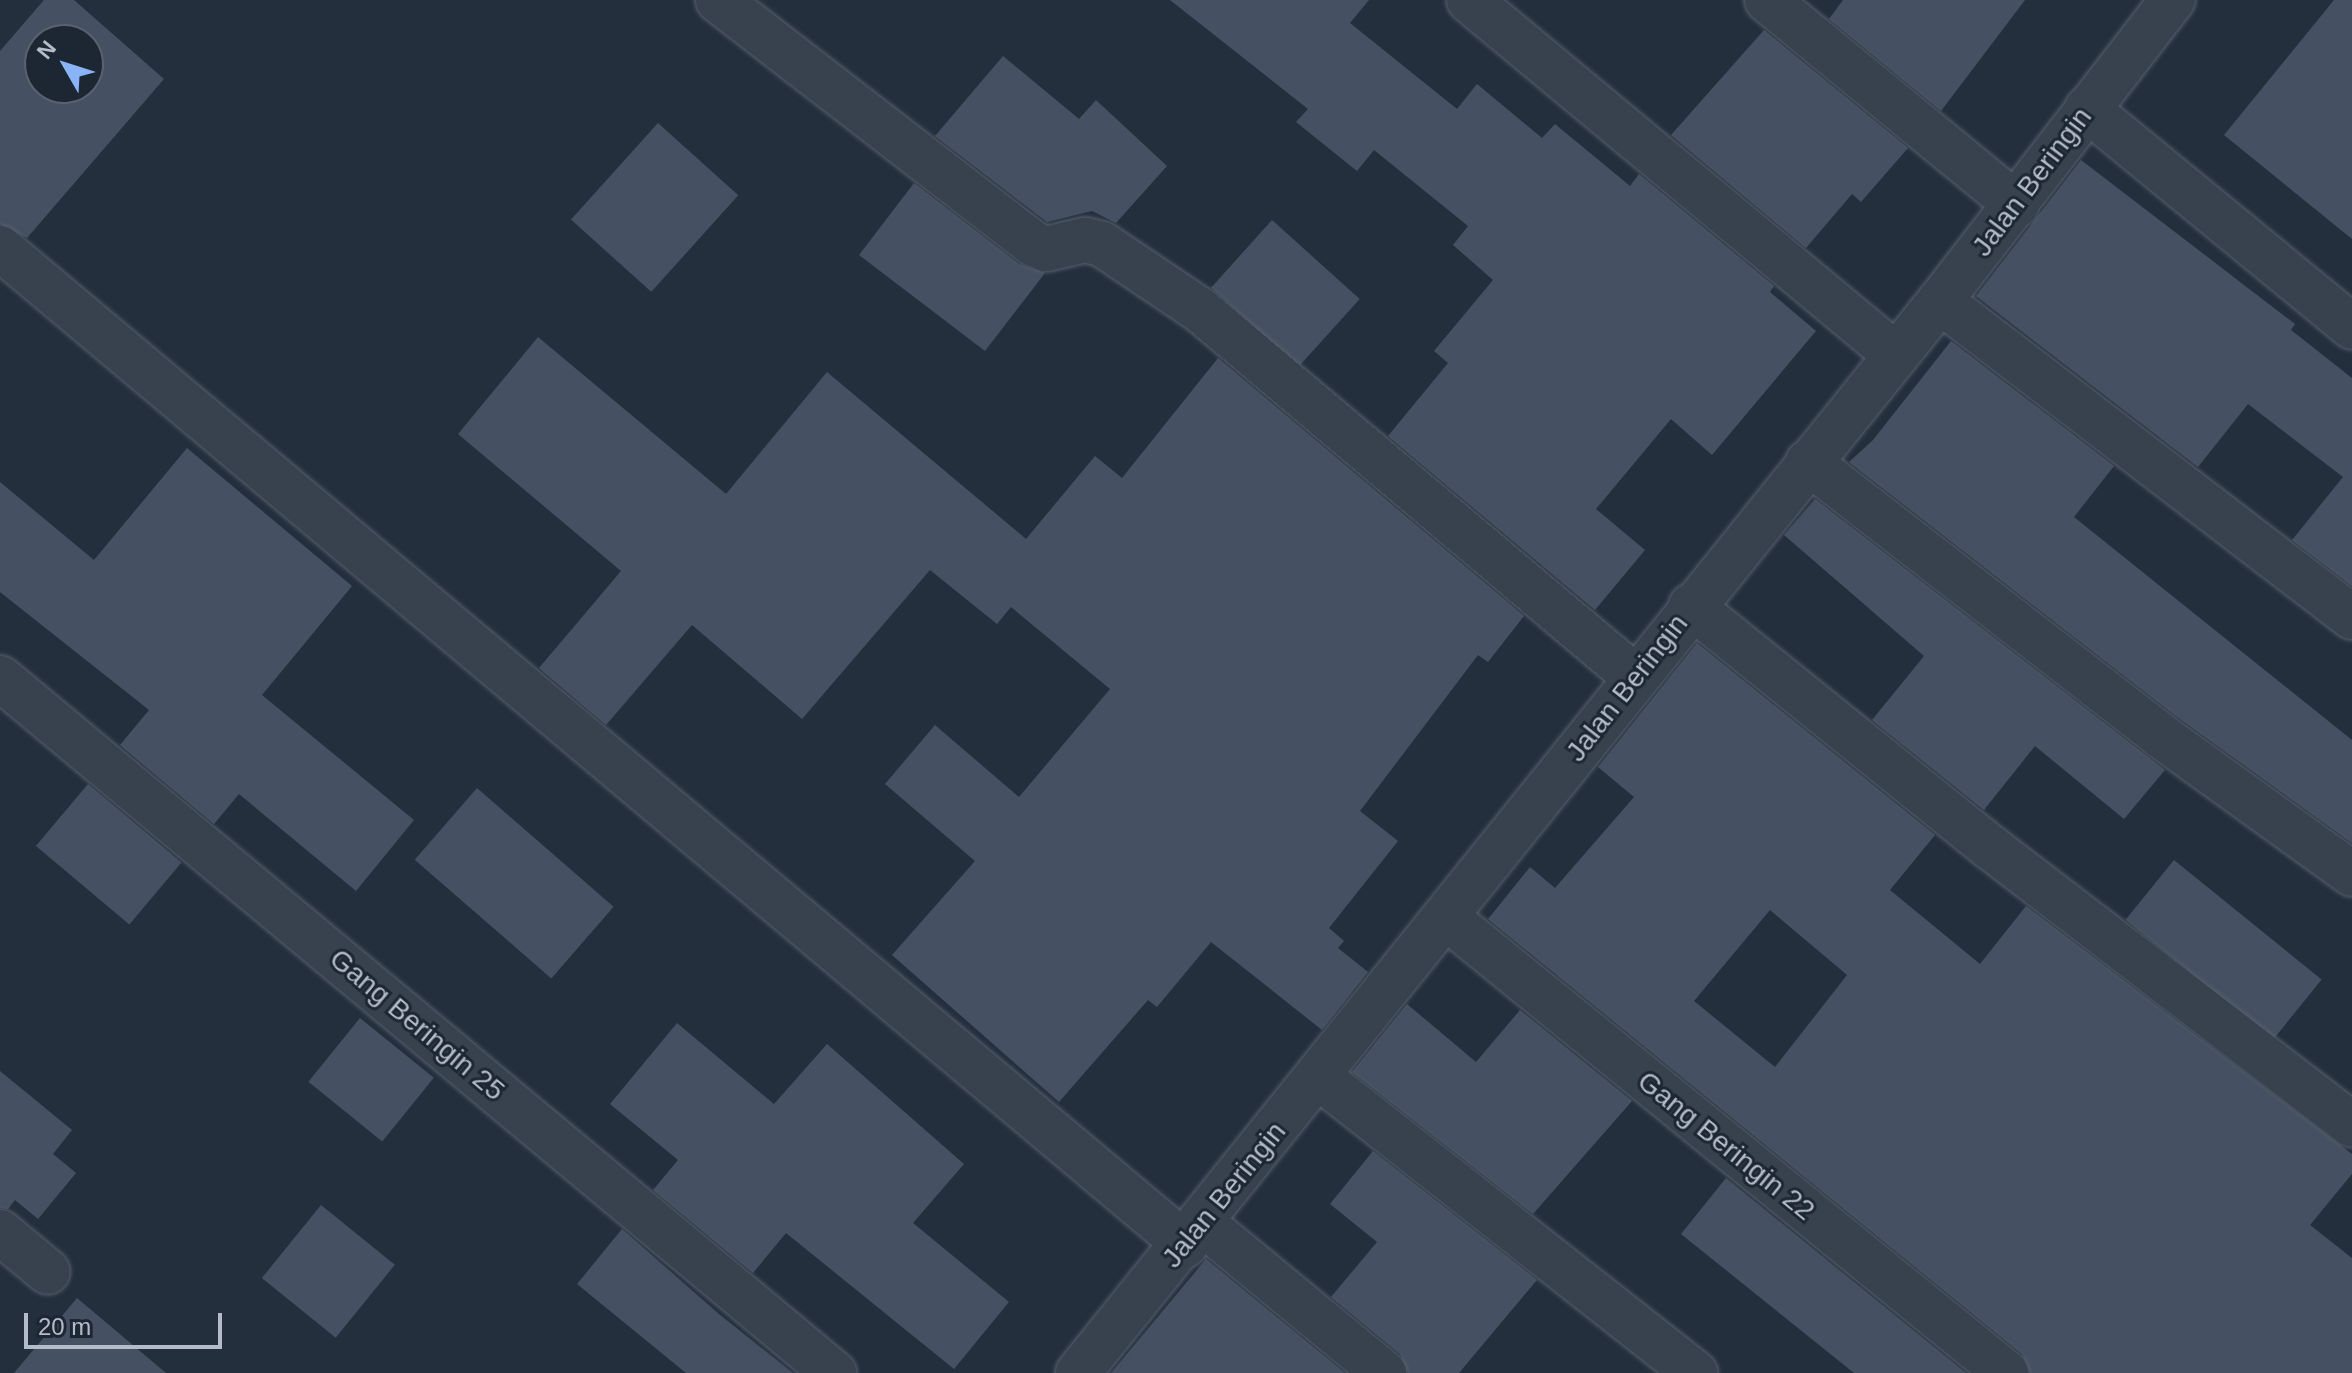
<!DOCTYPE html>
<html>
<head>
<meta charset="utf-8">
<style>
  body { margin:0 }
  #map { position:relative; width:2352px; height:1373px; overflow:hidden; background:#242f3e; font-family:Arial,sans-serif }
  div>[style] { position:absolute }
  .building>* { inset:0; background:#455162; transform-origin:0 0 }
  .roads { filter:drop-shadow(0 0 2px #565f6c) drop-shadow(0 0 2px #565f6c) }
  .minor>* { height:44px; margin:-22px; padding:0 22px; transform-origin:22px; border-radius:22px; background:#38414e }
  .tertiary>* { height:44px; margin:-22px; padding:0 22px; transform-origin:22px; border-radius:22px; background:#38414e }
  span { translate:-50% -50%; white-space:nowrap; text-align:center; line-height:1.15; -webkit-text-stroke:6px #1d2633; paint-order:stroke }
  .street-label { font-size:28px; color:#b4bcc9 }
  .north { position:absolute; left:24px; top:24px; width:80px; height:80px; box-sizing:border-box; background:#1d2633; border:2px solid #59626f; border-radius:50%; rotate:309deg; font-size:22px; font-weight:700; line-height:32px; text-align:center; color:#b4bcc9 }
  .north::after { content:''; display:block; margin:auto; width:28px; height:36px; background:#8ab4f8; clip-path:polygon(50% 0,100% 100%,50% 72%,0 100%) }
  .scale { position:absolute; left:24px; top:1313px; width:198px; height:36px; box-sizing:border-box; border:4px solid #b4bcc9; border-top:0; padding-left:10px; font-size:24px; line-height:28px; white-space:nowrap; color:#b4bcc9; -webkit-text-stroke:6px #1d2633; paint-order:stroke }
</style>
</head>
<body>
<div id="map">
  <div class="building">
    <div style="clip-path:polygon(evenodd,44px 0,74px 0,164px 79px,27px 238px,0 224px,0 51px,44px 0,40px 40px,88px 40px,88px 88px,40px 88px,40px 40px)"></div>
    <div style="clip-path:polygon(1170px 0,1369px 0,1350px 23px,1457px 109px,1477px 84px,1542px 138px,1555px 124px,1630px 186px,1639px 174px,1774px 286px,1770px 292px,1816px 331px,1712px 455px,1671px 419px,1596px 509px,1645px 550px,1595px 610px,1388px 436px,1448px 363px,1434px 351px,1493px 280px,1453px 245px,1468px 226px,1374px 150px,1357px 171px,1296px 122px,1308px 109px)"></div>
    <div style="clip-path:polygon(1843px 0,2025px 0,1941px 111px,1829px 19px)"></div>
    <div style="clip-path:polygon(2334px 0,2352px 0,2352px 239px,2224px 135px)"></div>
    <div style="clip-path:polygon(1764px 30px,1908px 148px,1861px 202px,1852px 194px,1806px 248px,1671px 135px)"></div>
    <div style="clip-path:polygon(1003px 56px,1079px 119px,1096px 100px,1167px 166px,1116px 223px,1092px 211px,1047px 222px,935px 136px)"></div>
    <div style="left:658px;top:123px;width:108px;height:130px;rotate:42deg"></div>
    <div style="clip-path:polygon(2081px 160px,2295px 324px,2291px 330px,2352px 378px,2352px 586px,2292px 540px,2343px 477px,2248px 404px,2198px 467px,1976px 296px)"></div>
    <div style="clip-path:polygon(914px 183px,1019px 264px,1045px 273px,985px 351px,859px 255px)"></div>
    <div style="left:1272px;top:220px;width:118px;height:91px;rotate:42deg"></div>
    <div style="clip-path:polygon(538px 337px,726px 494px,827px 372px,1026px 539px,1095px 456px,1122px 478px,1218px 358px,1524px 616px,1488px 662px,1478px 655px,1360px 811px,1398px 841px,1329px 928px,1344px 941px,1338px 948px,1368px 972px,1322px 1030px,1211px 942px,1157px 1007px,1148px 1000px,1059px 1102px,892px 955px,975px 861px,885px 784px,935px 725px,1019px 797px,1110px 689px,1011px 607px,997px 624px,930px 570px,802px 719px,692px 625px,606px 725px,539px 668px,621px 571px,458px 434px)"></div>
    <div style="clip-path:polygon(1951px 341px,2114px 466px,2074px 517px,2352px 740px,2352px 843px,2176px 716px,1849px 462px,1873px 440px)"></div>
    <div style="clip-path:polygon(187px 448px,352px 586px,262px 695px,414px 820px,356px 891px,239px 794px,214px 824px,120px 745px,149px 710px,0 592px,0 482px,94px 560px)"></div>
    <div style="clip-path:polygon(1815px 499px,2165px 770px,2124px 819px,2035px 746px,1984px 810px,1872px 720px,1924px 656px,1784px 535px)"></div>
    <div style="clip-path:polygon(evenodd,1697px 643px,1935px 835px,1890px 890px,1980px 964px,2026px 906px,2352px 1154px,2352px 1174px,2310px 1225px,2352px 1258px,2352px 1373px,2030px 1373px,2022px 1354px,1488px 919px,1530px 867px,1555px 888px,1634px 797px,1598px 767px,1697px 643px,1770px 910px,1847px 975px,1775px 1067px,1694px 1001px,1770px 910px)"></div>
    <div style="left:88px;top:784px;width:122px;height:81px;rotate:40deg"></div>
    <div style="left:477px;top:788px;width:181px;height:95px;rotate:41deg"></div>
    <div style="left:2174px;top:860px;width:190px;height:77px;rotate:39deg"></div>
    <div style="clip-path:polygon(1407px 1004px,1476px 1062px,1520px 1010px,1632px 1101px,1533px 1214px,1352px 1072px)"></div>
    <div style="left:360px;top:1018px;width:95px;height:82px;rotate:39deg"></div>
    <div style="clip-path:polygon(677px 1023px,774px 1104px,827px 1044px,964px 1164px,913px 1223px,1009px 1302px,954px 1369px,786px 1233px,753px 1273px,653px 1190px,678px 1160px,610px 1104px)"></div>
    <div style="clip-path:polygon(0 1071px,72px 1130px,53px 1154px,76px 1173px,38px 1219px,15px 1200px,8px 1209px,0 1208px)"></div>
    <div style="clip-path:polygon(1373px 1151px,1537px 1280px,1459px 1373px,1408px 1373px,1400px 1354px,1331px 1297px,1377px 1242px,1330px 1204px)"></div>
    <div style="clip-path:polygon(1726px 1178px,1966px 1373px,1854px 1373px,1681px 1234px)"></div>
    <div style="left:321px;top:1205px;width:95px;height:94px;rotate:39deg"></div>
    <div style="clip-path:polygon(622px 1229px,719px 1314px,793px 1373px,686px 1373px,577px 1284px)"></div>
    <div style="clip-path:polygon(1206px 1259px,1345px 1373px,1111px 1373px)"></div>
    <div style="clip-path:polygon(77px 1298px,166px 1373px,14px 1373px)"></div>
  </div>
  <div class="roads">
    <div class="minor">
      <div style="left:718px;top:0;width:399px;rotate:37.7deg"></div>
      <div style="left:1034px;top:244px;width:13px;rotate:23deg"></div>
      <div style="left:1046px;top:249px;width:40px;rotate:-13deg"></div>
      <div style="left:1085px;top:240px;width:17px;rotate:13deg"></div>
      <div style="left:1102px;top:244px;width:118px;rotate:34deg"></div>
      <div style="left:1200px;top:310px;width:569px;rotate:40.15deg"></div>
      <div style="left:1469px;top:0;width:555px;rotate:39.74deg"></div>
      <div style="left:1767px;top:0;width:323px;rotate:39.4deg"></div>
      <div style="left:2087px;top:109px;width:343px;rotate:39.4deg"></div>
      <div style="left:0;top:248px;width:1549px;rotate:40.05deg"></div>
      <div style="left:1940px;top:301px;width:519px;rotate:37.49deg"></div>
      <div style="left:1808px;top:462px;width:447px;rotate:37.8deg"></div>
      <div style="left:2161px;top:736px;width:236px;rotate:35.8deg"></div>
      <div style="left:1691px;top:606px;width:384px;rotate:38.9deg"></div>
      <div style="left:1990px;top:847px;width:456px;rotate:37.5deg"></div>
      <div style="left:0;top:678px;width:1086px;rotate:39.81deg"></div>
      <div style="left:1447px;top:918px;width:721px;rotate:39.14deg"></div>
      <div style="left:1319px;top:1077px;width:479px;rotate:38.2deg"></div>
      <div style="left:1202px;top:1223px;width:236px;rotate:39.5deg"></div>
      <div style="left:0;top:1232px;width:62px;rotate:39.8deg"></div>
    </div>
    <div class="tertiary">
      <div style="left:1078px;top:1373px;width:1376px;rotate:-51.2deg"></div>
      <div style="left:1940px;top:301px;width:381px;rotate:-52.3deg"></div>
    </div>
  </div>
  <div class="street-label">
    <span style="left:2032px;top:182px;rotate:-53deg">Jalan Beringin</span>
    <span style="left:1627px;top:688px;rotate:-52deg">Jalan Beringin</span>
    <span style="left:417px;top:1025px;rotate:40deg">Gang Beringin 25</span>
    <span style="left:1726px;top:1146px;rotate:39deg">Gang Beringin 22</span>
    <span style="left:1224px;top:1195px;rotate:-51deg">Jalan Beringin</span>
  </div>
  <div class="north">N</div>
  <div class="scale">20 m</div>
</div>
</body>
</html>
